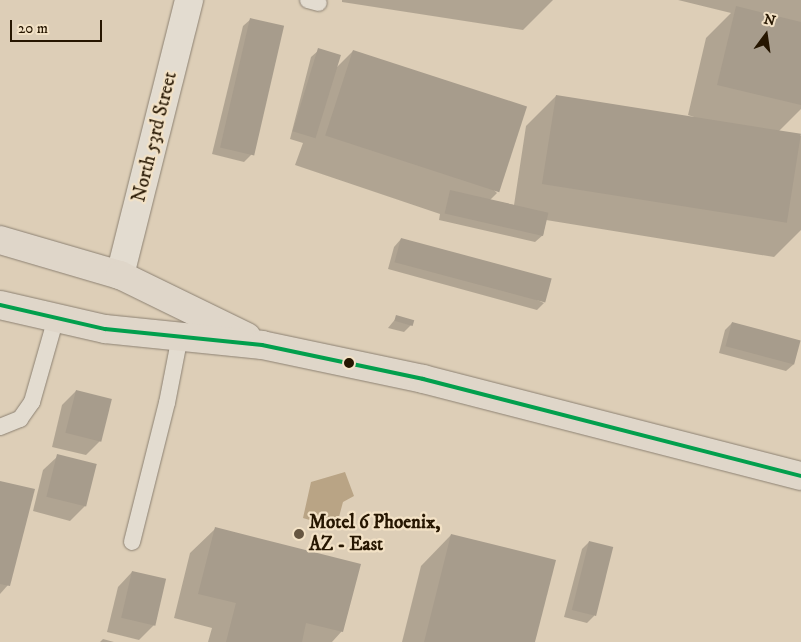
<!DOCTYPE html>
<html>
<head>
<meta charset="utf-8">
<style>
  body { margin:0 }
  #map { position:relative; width:801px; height:642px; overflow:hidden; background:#ddceb7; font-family:"IM FELL DW Pica",serif }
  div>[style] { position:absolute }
  .water>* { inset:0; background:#b9a485 }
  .shadow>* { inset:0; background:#0003 }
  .building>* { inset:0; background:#a79c8c; transform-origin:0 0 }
  .roads { filter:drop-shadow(0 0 1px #8c8172) drop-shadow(0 0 1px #8c8172) }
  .lane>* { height:16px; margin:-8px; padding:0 8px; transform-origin:8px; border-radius:8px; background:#e3dcd0 }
  .street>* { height:28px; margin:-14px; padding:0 14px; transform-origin:14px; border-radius:14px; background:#e3dcd0 }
  .primary>* { height:28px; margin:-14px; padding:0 14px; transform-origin:14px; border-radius:14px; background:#dfd6c9 }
  .bus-1>* { height:4px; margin:-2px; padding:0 2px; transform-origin:2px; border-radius:2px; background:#029f4d }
  .dots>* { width:14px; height:14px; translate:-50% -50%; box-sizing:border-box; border:2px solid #f3e2c6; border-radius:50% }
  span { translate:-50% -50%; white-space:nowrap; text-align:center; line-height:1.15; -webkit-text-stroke:4.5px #f3e2c6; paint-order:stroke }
  .street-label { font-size:19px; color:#261601 }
  .poi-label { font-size:19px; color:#261601; font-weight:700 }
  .left { translate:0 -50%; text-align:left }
  .north { position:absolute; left:741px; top:10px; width:50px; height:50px; -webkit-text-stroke:4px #f3e2c6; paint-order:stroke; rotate:14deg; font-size:14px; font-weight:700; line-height:20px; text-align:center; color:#261601 }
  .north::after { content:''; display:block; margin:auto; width:18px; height:22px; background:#261601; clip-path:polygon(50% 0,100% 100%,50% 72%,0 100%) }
  .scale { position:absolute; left:10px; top:20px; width:92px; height:22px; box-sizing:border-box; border:2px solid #261601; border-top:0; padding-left:6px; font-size:15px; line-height:18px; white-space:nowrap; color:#261601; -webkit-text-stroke:4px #f3e2c6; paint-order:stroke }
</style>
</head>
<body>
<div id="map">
  <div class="water">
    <div style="clip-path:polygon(345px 472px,354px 496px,343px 502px,336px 528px,303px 518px,311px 482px)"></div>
  </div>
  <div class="shadow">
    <div style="clip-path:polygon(342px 0,553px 0,523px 30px,342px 2px)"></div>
    <div style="clip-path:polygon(678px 0,801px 0,801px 109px,778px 132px,801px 136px,801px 230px,774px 257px,546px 220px,543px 235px,535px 242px,439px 220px,440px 214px,295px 165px,303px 143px,290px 139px,311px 57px,319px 50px,336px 68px,353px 51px,497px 193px,490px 200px,514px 205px,526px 126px,556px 96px,693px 119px,694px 117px,688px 115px,706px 38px,731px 13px)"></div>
    <div style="clip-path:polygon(251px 19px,251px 155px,244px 162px,212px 154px,243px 26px)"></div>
    <div style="clip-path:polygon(401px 239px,544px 303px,537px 310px,388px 269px,394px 247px)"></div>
    <div style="clip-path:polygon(397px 317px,411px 325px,404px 332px,388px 328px)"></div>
    <div style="clip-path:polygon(732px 323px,794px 364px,786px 371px,719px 353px,725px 330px)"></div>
    <div style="clip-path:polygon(76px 391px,100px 441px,86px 455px,52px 447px,62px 405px)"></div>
    <div style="clip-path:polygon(58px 456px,85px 506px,70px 521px,33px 511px,43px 470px)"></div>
    <div style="clip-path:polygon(0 482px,8px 585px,0 594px)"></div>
    <div style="clip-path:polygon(215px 529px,342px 631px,332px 642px,208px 642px,212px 628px,174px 618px,190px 553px)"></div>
    <div style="clip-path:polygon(451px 535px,534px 642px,402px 642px,421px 566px)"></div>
    <div style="clip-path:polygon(589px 542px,594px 616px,587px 623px,564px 617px,582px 549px)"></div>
    <div style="clip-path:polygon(132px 572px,154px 625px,139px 640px,107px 632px,118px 587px)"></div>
    <div style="clip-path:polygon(103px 639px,114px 642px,100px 642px)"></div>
  </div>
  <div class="building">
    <div style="clip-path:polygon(736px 6px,801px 22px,801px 105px,717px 85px)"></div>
    <div style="left:250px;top:18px;width:35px;height:133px;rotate:13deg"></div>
    <div style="left:318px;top:48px;width:24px;height:87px;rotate:17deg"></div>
    <div style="left:353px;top:50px;width:183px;height:90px;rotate:18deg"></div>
    <div style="left:556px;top:95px;width:248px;height:90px;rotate:9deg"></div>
    <div style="left:450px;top:190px;width:101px;height:24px;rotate:13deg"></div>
    <div style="left:401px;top:238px;width:156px;height:25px;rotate:15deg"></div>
    <div style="left:396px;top:315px;width:19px;height:6px;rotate:16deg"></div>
    <div style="left:732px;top:322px;width:71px;height:25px;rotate:15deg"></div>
    <div style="left:76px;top:390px;width:37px;height:44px;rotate:14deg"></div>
    <div style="left:57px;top:454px;width:41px;height:44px;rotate:14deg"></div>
    <div style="clip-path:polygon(0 481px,35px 489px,10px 586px,0 584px)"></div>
    <div style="clip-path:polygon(215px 527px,361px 564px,343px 632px,306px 623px,302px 642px,226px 642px,236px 603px,198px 594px)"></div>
    <div style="clip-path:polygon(451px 534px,556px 560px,535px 642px,424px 642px)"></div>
    <div style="left:589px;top:541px;width:25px;height:71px;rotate:14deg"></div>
    <div style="left:132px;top:571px;width:35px;height:48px;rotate:13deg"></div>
  </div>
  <div class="roads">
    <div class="lane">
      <div style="left:308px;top:0;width:11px;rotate:15deg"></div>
      <div style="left:0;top:427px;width:22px;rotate:-22deg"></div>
      <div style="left:20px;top:419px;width:21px;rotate:-55deg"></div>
      <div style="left:32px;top:402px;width:87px;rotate:-74.1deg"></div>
      <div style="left:132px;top:542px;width:143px;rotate:-75.9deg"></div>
      <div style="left:167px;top:403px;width:68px;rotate:-79deg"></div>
    </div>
    <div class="street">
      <div style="left:120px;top:275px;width:284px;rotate:-75.9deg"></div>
    </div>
    <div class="primary">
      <div style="left:0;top:240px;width:125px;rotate:16.3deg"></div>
      <div style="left:120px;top:275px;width:141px;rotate:26deg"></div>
      <div style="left:0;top:305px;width:108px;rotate:12.9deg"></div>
      <div style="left:105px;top:329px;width:158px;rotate:5.8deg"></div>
      <div style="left:262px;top:345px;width:165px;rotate:11.9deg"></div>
      <div style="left:423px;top:379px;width:390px;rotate:14.4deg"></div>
    </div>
  </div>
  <div class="bus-1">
    <div style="left:0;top:305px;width:108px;rotate:12.9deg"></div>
    <div style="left:105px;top:329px;width:158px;rotate:5.8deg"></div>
    <div style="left:262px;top:345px;width:165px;rotate:11.9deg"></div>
    <div style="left:423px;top:379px;width:390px;rotate:14.4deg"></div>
  </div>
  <div class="dots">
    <div style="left:349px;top:363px;background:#261601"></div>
    <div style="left:299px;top:534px;background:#665641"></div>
  </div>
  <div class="street-label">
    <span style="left:155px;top:137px;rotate:-76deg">North 53rd Street</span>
  </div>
  <div class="poi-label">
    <span class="left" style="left:309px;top:534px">Motel 6 Phoenix,<br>AZ - East</span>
  </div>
  <div class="north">N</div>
  <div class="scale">20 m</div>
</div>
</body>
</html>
